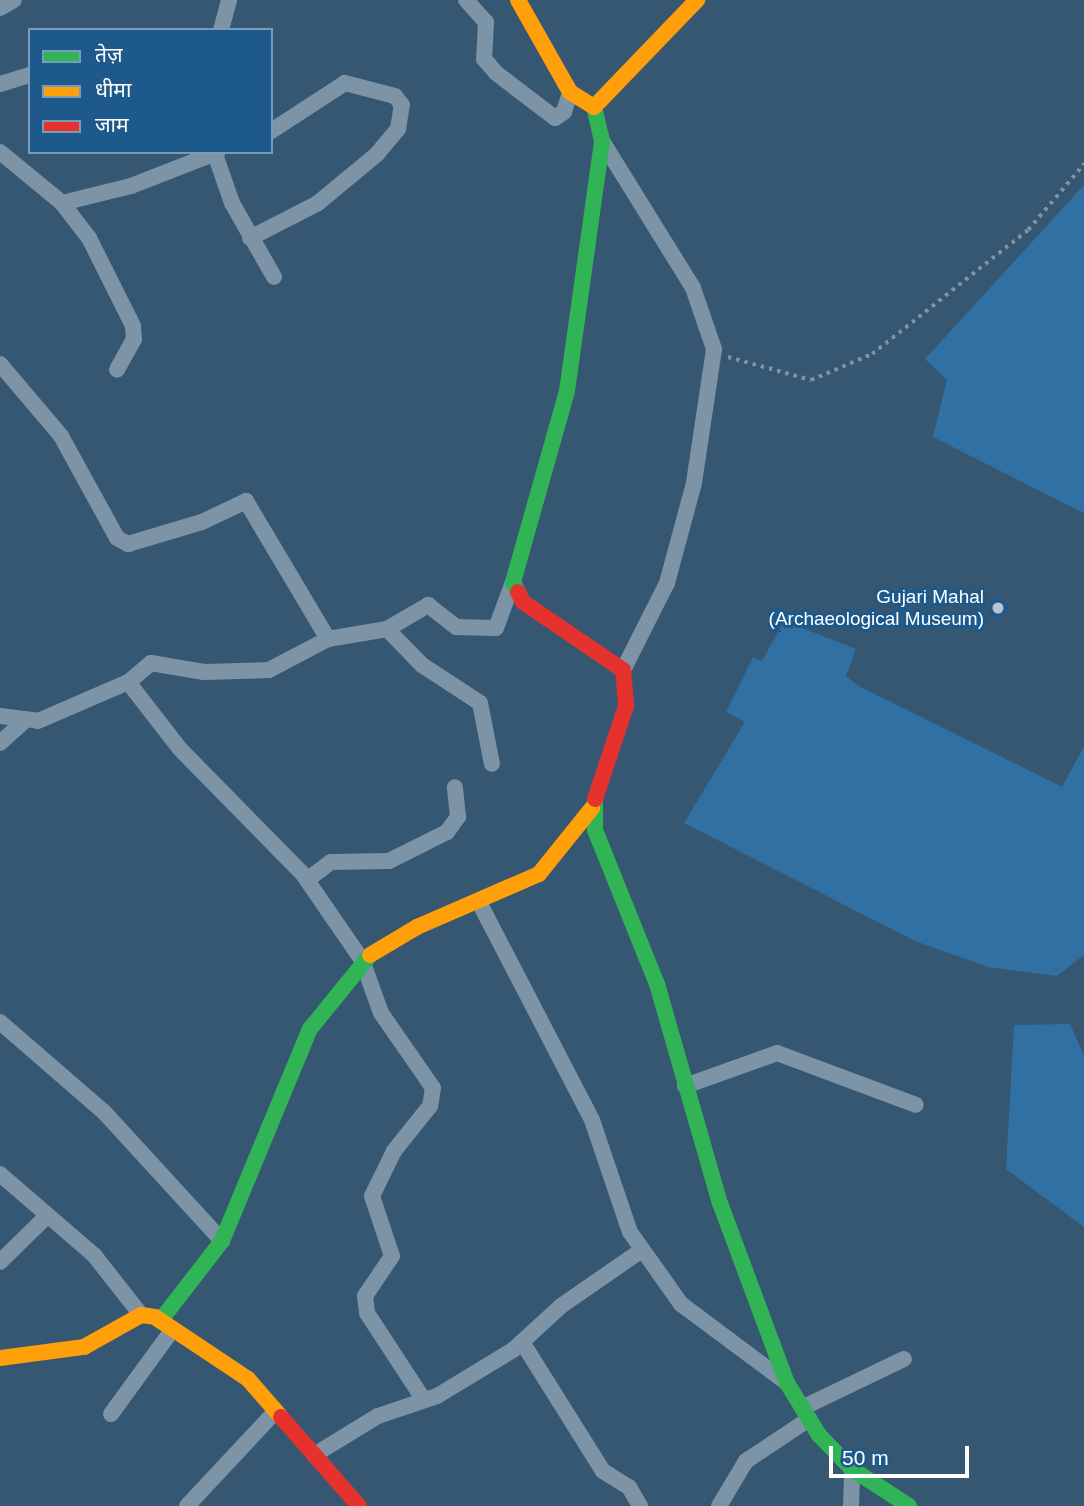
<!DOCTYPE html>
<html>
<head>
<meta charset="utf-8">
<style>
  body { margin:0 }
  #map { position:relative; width:1084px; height:1506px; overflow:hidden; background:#365772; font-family:Arial,"Noto Sans Devanagari",sans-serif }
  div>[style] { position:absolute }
  .green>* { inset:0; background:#3170a2 }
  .path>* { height:3.5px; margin-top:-1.75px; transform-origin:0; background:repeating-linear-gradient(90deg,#7d93a6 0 3.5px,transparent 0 8.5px) }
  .street>* { height:16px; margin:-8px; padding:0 8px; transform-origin:8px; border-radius:8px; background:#7d93a6 }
  .fast>* { height:16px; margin:-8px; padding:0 8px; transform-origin:8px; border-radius:8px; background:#30b455 }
  .slow>* { height:16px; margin:-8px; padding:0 8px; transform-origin:8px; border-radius:8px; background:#ff9f0a }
  .jam>* { height:16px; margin:-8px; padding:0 8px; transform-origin:8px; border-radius:8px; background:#e5322d }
  .dots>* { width:19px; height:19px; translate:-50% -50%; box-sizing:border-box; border:4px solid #1d5a8b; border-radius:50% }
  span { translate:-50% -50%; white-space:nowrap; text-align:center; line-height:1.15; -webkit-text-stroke:6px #1d5a8b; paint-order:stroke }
  .poi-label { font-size:19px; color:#fff }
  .right { translate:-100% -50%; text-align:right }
  .legend { position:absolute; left:28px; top:28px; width:245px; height:126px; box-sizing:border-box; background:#1d5a8b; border:2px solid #779cb9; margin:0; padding:9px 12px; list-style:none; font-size:21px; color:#fff }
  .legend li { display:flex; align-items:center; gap:14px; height:35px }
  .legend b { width:35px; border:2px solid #779cb9 }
  .scale { position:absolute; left:829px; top:1446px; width:140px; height:32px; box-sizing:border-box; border:4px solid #fff; border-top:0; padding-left:9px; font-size:21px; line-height:24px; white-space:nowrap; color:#fff; -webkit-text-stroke:5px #1d5a8b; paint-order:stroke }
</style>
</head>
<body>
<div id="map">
  <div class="green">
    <div style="clip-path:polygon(1084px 185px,1084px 513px,933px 437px,947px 380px,925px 359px)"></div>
    <div style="clip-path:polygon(784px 621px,856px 649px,846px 676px,857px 685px,1062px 787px,1084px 746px,1084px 955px,1057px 976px,988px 967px,915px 941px,684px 823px,745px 722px,726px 712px,753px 657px,762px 661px)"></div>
    <div style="clip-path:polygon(1070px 1024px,1084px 1056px,1084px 1227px,1006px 1169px,1014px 1025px)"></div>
  </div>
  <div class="path">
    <div style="left:728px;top:357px;width:86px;rotate:15.5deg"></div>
    <div style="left:811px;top:380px;width:66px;rotate:-23.1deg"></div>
    <div style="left:872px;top:354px;width:199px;rotate:-38.5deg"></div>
    <div style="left:1028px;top:230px;width:87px;rotate:-49.7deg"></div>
  </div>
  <div class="street">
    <div style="left:466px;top:0;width:30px;rotate:48deg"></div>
    <div style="left:486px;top:22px;width:37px;rotate:93deg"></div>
    <div style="left:484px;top:59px;width:18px;rotate:49deg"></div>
    <div style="left:496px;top:73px;width:74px;rotate:37.3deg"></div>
    <div style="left:555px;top:118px;width:11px;rotate:-34deg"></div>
    <div style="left:564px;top:112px;width:21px;rotate:-73deg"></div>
    <div style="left:0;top:8px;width:16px;rotate:-30deg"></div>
    <div style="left:221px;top:30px;width:31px;rotate:-75deg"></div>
    <div style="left:0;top:84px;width:31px;rotate:-17deg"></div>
    <div style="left:602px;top:141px;width:173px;rotate:58.2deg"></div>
    <div style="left:693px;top:288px;width:65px;rotate:71deg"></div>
    <div style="left:714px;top:349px;width:135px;rotate:98.5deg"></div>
    <div style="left:694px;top:483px;width:104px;rotate:105.1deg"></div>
    <div style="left:667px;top:583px;width:97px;rotate:116.8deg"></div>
    <div style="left:0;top:152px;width:80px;rotate:39.4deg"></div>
    <div style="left:62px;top:203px;width:71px;rotate:-13.8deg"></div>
    <div style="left:131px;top:186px;width:93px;rotate:-21.3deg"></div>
    <div style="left:215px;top:154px;width:52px;rotate:70.9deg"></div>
    <div style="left:232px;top:203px;width:85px;rotate:60.4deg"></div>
    <div style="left:62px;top:203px;width:44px;rotate:52.4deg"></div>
    <div style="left:89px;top:238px;width:98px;rotate:63.4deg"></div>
    <div style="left:133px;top:326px;width:13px;rotate:86deg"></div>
    <div style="left:134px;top:339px;width:35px;rotate:119deg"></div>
    <div style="left:250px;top:238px;width:76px;rotate:-27.2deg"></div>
    <div style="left:318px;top:203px;width:77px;rotate:-39.7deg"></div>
    <div style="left:377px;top:154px;width:33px;rotate:-50deg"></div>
    <div style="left:398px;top:129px;width:24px;rotate:-81deg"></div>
    <div style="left:402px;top:105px;width:11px;rotate:-128deg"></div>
    <div style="left:395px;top:96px;width:52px;rotate:-165.4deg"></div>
    <div style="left:345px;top:83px;width:88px;rotate:147deg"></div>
    <div style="left:0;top:364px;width:94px;rotate:49.7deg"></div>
    <div style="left:61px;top:436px;width:116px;rotate:61.2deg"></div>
    <div style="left:117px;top:538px;width:13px;rotate:29deg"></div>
    <div style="left:128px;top:544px;width:77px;rotate:-16.6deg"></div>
    <div style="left:202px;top:522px;width:49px;rotate:-25.5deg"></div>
    <div style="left:246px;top:501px;width:161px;rotate:59.3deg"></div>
    <div style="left:328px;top:639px;width:67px;rotate:152.3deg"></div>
    <div style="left:269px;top:670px;width:65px;rotate:178.2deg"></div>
    <div style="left:204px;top:672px;width:54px;rotate:-170.4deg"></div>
    <div style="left:151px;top:663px;width:30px;rotate:140deg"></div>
    <div style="left:387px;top:629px;width:50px;rotate:45.8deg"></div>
    <div style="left:422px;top:665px;width:69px;rotate:33.2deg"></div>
    <div style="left:480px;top:703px;width:62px;rotate:78.9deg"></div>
    <div style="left:328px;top:639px;width:60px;rotate:-9.6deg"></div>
    <div style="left:387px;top:629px;width:48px;rotate:-30.3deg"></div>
    <div style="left:428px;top:605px;width:36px;rotate:38deg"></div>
    <div style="left:456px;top:627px;width:40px;rotate:1.4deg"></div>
    <div style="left:496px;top:628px;width:49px;rotate:-69.7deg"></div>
    <div style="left:0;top:716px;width:38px;rotate:7deg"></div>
    <div style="left:38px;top:721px;width:98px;rotate:-23.4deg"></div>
    <div style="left:128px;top:682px;width:85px;rotate:52.2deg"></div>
    <div style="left:180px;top:749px;width:174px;rotate:45.5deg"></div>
    <div style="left:302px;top:873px;width:106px;rotate:55.4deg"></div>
    <div style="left:362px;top:960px;width:56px;rotate:70.3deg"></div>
    <div style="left:381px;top:1013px;width:91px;rotate:55.3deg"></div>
    <div style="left:433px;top:1088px;width:18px;rotate:99deg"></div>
    <div style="left:430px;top:1106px;width:58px;rotate:128.7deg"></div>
    <div style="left:394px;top:1151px;width:50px;rotate:116.1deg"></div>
    <div style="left:372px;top:1196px;width:63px;rotate:71.6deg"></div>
    <div style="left:392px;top:1256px;width:48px;rotate:124deg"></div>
    <div style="left:365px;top:1296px;width:17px;rotate:83deg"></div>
    <div style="left:367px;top:1313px;width:104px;rotate:56.8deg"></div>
    <div style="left:0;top:743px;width:31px;rotate:-42deg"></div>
    <div style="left:307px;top:880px;width:30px;rotate:-37deg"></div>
    <div style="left:331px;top:862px;width:58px;rotate:-1deg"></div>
    <div style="left:389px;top:861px;width:65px;rotate:-26.6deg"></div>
    <div style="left:447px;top:832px;width:19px;rotate:-54deg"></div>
    <div style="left:458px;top:817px;width:30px;rotate:-96deg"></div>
    <div style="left:479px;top:902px;width:246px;rotate:62.6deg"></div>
    <div style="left:592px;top:1120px;width:118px;rotate:71.3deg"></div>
    <div style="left:630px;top:1232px;width:88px;rotate:54.7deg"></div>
    <div style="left:681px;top:1304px;width:132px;rotate:36.7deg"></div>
    <div style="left:0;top:1022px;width:138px;rotate:40.9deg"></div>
    <div style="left:104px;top:1112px;width:175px;rotate:47.5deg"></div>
    <div style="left:685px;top:1086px;width:98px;rotate:-19.7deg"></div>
    <div style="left:777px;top:1053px;width:148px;rotate:20.5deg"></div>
    <div style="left:0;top:1174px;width:124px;rotate:40.8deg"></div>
    <div style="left:94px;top:1255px;width:76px;rotate:51.9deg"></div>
    <div style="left:0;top:1262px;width:66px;rotate:-44.4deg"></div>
    <div style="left:522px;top:1342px;width:152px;rotate:57.9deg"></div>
    <div style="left:603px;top:1471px;width:31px;rotate:32deg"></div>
    <div style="left:629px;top:1487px;width:22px;rotate:60deg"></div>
    <div style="left:802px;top:1408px;width:113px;rotate:-25.7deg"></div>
    <div style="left:111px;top:1414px;width:105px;rotate:-53.9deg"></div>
    <div style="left:314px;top:1455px;width:75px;rotate:-31.4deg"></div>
    <div style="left:378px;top:1416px;width:62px;rotate:-18.7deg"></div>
    <div style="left:437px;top:1396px;width:89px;rotate:-31.2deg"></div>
    <div style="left:513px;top:1350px;width:65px;rotate:-42.5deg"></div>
    <div style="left:561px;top:1306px;width:98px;rotate:-34.7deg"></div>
    <div style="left:187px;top:1506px;width:130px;rotate:-46.9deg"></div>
    <div style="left:719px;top:1506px;width:52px;rotate:-59deg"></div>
    <div style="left:746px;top:1461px;width:76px;rotate:-33.7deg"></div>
    <div style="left:851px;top:1506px;width:37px;rotate:-88deg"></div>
  </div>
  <div class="fast">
    <div style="left:518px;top:592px;width:11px;rotate:-117deg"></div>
    <div style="left:513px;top:582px;width:198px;rotate:-74.2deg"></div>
    <div style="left:567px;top:391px;width:252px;rotate:-82deg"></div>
    <div style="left:602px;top:141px;width:35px;rotate:-103deg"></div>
    <div style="left:595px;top:799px;width:31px;rotate:90deg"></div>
    <div style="left:595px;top:830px;width:166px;rotate:68.1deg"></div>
    <div style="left:657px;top:984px;width:228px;rotate:74deg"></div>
    <div style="left:720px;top:1203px;width:192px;rotate:69.6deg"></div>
    <div style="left:787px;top:1383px;width:61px;rotate:58.4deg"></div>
    <div style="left:819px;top:1435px;width:47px;rotate:45.9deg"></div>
    <div style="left:852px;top:1469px;width:68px;rotate:33deg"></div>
    <div style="left:160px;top:1321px;width:101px;rotate:-52.2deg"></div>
    <div style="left:222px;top:1241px;width:230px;rotate:-67.5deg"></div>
    <div style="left:310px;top:1029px;width:95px;rotate:-51deg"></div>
  </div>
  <div class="slow">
    <div style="left:518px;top:0;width:106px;rotate:60.5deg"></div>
    <div style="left:570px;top:92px;width:28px;rotate:32deg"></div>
    <div style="left:594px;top:107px;width:149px;rotate:-46.1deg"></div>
    <div style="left:370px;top:955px;width:55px;rotate:-30.8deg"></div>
    <div style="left:417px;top:927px;width:133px;rotate:-23.5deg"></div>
    <div style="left:539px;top:874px;width:85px;rotate:-51.2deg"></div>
    <div style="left:0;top:1358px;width:85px;rotate:-7.5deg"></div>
    <div style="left:84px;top:1347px;width:65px;rotate:-29.3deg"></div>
    <div style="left:141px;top:1315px;width:14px;rotate:8deg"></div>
    <div style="left:155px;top:1317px;width:112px;rotate:33.7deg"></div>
    <div style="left:248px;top:1379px;width:50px;rotate:49deg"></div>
  </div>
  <div class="jam">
    <div style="left:518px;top:592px;width:11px;rotate:63deg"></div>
    <div style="left:523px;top:602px;width:121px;rotate:34.2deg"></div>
    <div style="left:623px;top:670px;width:36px;rotate:85deg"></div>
    <div style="left:626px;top:706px;width:98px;rotate:108.4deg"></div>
    <div style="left:281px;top:1417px;width:118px;rotate:48.8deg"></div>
  </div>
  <div class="dots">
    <div style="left:998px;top:608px;background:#b9c4ce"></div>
  </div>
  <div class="poi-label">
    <span class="right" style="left:984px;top:608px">Gujari Mahal<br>(Archaeological Museum)</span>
  </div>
  <ul class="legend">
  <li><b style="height:9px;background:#30b455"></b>तेज़</li>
  <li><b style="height:9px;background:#ff9f0a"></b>धीमा</li>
  <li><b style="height:9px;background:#e5322d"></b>जाम</li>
  </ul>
  <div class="scale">50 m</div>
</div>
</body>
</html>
